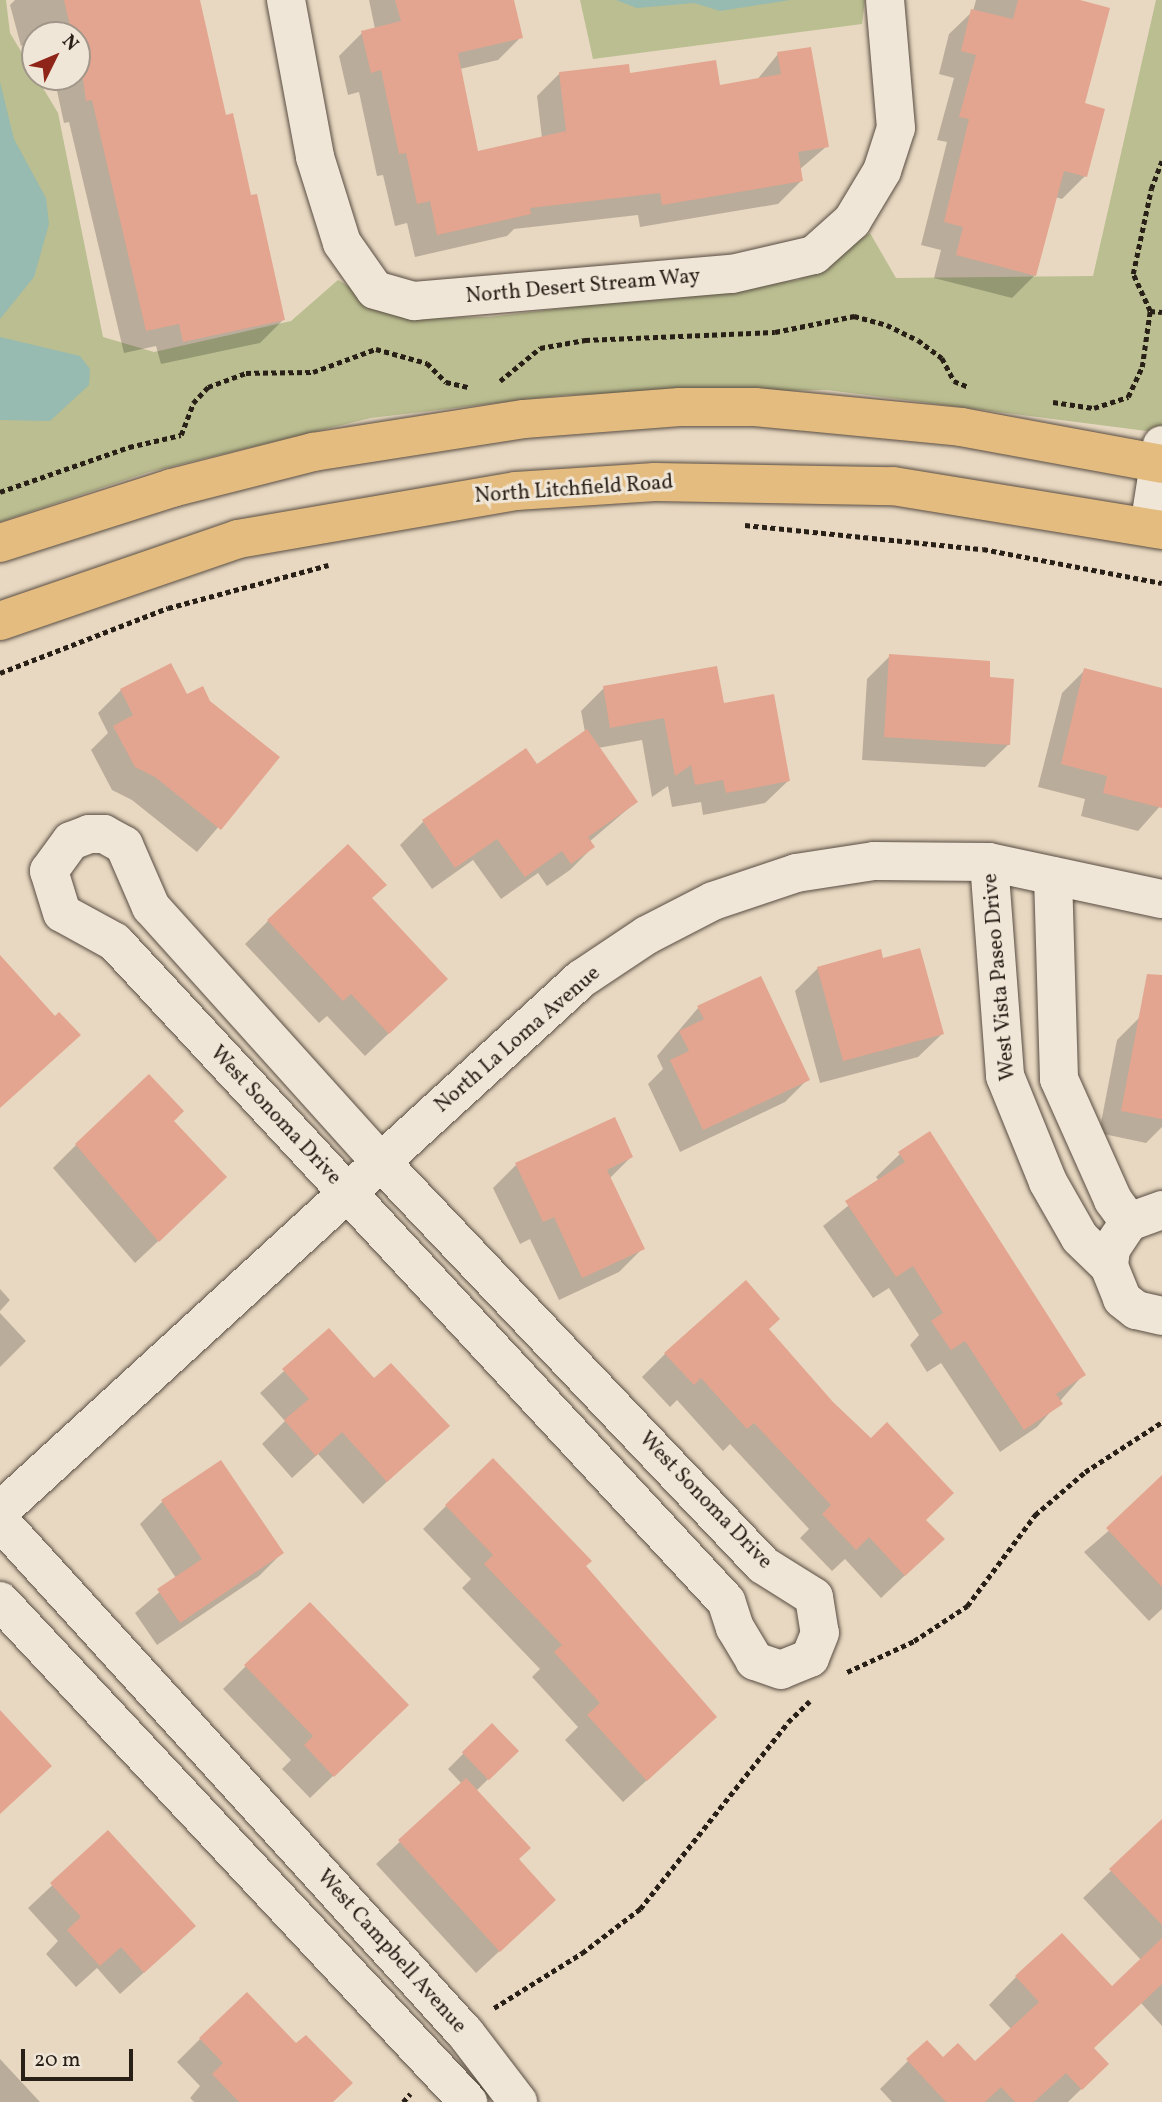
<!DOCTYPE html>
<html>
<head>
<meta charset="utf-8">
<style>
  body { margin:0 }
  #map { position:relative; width:1162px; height:2102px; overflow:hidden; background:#e8d8c1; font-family:Vollkorn,serif }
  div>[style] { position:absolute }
  .green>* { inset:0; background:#babe90 }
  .water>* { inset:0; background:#97bab1 }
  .shadow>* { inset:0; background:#0003 }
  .building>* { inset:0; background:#e3a590; transform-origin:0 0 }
  .path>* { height:4.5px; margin-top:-2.25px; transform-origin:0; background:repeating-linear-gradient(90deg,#281f17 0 5px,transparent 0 8.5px) }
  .roads { filter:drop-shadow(0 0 2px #584d42) drop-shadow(0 0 2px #584d42) }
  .minor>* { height:38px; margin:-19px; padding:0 19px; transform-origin:19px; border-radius:19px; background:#f0e6d7 }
  .major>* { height:38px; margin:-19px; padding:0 19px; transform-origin:19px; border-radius:19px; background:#e4bc80 }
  span { translate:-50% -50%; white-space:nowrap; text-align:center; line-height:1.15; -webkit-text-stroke:6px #f0e6d7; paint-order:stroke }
  .street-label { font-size:21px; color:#281f17 }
  .north { position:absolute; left:21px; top:21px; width:70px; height:70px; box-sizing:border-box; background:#f0e6d7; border:2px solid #a0968a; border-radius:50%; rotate:47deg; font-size:19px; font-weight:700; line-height:28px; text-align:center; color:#281f17 }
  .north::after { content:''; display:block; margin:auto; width:24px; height:32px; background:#8f2418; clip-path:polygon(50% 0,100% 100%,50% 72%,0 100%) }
  .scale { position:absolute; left:21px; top:2049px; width:112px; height:32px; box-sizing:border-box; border:4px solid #281f17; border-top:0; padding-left:9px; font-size:21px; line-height:24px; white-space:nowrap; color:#281f17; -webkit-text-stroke:5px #f0e6d7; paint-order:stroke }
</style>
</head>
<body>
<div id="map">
  <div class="green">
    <div style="clip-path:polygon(0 0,6px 0,10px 33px,58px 113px,103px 337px,154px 352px,291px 321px,338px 280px,377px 303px,422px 318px,489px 317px,798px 280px,870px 233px,896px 278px,1093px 276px,1156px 0,1162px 0,1162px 433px,827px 390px,565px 395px,371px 418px,149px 472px,0 522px)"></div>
    <div style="clip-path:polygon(580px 0,865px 0,862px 24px,593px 59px)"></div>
  </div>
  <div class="water">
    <div style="clip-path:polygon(616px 0,790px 0,720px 11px,694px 3px,637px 8px)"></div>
    <div style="clip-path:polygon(0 82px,14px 139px,46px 198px,49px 224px,34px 277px,0 319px)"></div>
    <div style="clip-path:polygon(0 337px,80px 356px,90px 369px,89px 385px,50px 421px,0 420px)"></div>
  </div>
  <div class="shadow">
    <div style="clip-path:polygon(15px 0,171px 0,225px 117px,283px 320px,260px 343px,161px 364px,156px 346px,124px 353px,69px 122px,64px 123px,54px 77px,77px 77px,77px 35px,35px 35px,35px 42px,21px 46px,10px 5px)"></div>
    <div style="clip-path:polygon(369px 0,512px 0,521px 37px,498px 60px,460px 69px,477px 153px,542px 138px,537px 96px,560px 73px,629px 75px,718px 87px,756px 81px,778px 54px,827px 146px,799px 170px,801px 181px,778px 204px,640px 227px,638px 215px,514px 229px,507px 236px,415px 257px,407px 223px,395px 226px,383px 175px,377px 176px,359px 92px,348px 95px,339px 56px,362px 33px,375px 29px)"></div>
    <div style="clip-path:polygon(976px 0,1077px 0,1085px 176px,1062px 199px,1055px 197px,1035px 275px,1012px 298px,934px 278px,941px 250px,921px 245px,947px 142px,937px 140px,954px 78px,939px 74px,949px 34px,973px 11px)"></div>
    <div style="clip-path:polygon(890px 656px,988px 679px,1009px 744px,985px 767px,862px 760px,867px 679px)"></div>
    <div style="clip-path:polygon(1085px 670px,1162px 689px,1162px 804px,1138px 831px,1081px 816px,1085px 799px,1038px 787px,1062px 693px)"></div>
    <div style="clip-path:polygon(604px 688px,722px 705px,789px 780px,765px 803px,703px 815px,701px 802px,672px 807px,668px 786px,652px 797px,642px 740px,598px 748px,636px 802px,589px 842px,593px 847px,570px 870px,547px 886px,538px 873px,501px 899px,473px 860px,432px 889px,400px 845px,423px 822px,537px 766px,585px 732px,581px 711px)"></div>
    <div style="clip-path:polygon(121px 690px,209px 702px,277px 758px,197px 852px,132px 800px,112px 790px,91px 750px,108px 733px,98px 713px)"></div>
    <div style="clip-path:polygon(370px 898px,446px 979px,365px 1056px,327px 1016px,319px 1023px,245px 944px,268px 921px)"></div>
    <div style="clip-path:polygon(818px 968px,942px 1034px,918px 1057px,820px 1083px,795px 991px)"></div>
    <div style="clip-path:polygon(698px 1008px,808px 1079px,785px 1102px,680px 1152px,648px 1084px,663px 1069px,657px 1056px)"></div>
    <div style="clip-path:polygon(1140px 1017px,1162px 1022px,1162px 1127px,1146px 1143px,1099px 1133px,1117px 1040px)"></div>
    <div style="clip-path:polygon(172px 1121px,202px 1200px,135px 1263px,53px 1168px,76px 1145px)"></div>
    <div style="clip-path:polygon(900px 1154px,1083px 1375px,1037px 1427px,1000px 1452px,941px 1363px,927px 1372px,910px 1345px,919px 1335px,889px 1288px,873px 1298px,823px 1226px,879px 1181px,876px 1177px)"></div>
    <div style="clip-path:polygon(631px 1157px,609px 1179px,642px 1249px,619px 1272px,559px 1300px,530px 1239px,520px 1244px,493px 1188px,516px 1165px)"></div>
    <div style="clip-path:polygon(0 1289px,10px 1300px,0 1311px)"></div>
    <div style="clip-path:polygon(0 1313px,26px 1341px,0 1367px)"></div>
    <div style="clip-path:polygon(329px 1330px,374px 1381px,447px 1426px,363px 1504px,318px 1454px,292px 1478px,262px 1444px,285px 1421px,260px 1393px)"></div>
    <div style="clip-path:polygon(767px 1330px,919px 1562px,881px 1598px,845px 1559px,832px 1571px,800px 1538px,809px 1529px,730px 1444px,723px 1451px,677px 1400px,670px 1407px,642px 1377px,665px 1354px)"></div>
    <div style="clip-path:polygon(1162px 1485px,1162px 1609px,1149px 1621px,1084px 1552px)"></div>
    <div style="clip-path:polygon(163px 1501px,282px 1553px,259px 1576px,157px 1645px,135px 1613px,176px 1578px,140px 1524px)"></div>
    <div style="clip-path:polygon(446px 1506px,584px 1566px,691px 1740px,623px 1802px,565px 1740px,578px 1727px,532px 1677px,540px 1669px,462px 1588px,471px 1579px,423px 1529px)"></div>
    <div style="clip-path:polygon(246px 1666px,383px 1728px,310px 1798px,282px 1769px,291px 1760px,223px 1689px)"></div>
    <div style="clip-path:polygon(491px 1726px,517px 1751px,476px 1791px,517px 1860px,554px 1900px,476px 1973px,376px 1864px,462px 1784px,448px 1769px)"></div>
    <div style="clip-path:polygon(1162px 1821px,1162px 2026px,1141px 2003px,1092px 2048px,1107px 2064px,1068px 2102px,892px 2102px,880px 2089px,927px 2042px,943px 2059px,975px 2064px,1012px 2030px,989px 2005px,1016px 1977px,1112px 1989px,1141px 1960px,1083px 1898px)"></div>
    <div style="clip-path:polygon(108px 1833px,170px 1949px,120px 1994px,97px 1968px,76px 1987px,46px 1954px,58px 1941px,28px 1908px)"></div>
    <div style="clip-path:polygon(200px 2039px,331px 2102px,194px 2102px,190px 2098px,200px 2086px,177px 2062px)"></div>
    <div style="clip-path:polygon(0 2059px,40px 2102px,0 2102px)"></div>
  </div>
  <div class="building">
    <div style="clip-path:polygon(64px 0,200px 0,226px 115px,233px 113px,251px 195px,257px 194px,285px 320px,183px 342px,179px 324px,146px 331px,92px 100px,86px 101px,77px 35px,72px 35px)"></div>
    <div style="clip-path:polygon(395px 0,514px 0,523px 38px,458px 53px,478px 151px,566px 131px,559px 72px,629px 64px,630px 73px,716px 60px,720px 85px,781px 74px,777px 52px,811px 47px,829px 147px,798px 152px,803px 181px,662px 205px,660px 193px,530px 208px,531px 214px,437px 235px,430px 201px,417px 204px,406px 153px,399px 154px,381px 70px,371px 73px,361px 31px,401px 21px)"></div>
    <div style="clip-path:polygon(1018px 0,1080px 0,1110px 8px,1085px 103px,1105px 109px,1087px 177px,1064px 171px,1036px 276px,956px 255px,963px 227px,944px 222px,969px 119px,959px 117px,976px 55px,961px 51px,971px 9px,1013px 19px)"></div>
    <div style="clip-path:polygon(889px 654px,990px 661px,990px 677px,1014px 679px,1010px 745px,884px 737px)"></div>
    <div style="clip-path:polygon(171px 663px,187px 694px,203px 686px,210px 701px,280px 757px,221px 830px,155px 777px,135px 767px,113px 726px,133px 715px,120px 689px)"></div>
    <div style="clip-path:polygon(717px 666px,724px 703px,774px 694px,790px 781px,726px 793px,723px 780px,695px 785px,691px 765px,675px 776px,664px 718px,610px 728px,603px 686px)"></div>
    <div style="clip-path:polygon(1084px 668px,1162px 688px,1162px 808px,1103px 793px,1107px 776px,1061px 764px)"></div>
    <div style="clip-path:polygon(587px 729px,638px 802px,588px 837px,595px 847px,571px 864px,562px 851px,525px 877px,497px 839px,455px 868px,422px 820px,526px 748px,537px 764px)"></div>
    <div style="clip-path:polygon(348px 844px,387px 885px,372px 898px,448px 979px,389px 1034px,351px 994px,343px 1001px,267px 920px)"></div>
    <div style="clip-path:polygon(920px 948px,944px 1034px,843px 1061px,817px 967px,881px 949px,883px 958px)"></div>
    <div style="clip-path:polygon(0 955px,55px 1016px,59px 1012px,81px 1035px,0 1108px)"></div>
    <div style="clip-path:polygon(1147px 974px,1162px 975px,1162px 1119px,1121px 1111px)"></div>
    <div style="clip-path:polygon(761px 976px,810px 1080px,703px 1130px,670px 1060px,689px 1051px,679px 1031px,704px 1019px,697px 1006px)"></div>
    <div style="clip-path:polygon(149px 1074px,184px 1111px,174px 1121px,227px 1177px,159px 1242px,75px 1144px)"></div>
    <div style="clip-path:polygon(615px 1117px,633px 1157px,607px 1170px,645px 1249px,582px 1278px,554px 1217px,543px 1222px,515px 1163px)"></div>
    <div style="clip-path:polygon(930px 1131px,1086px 1375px,1056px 1394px,1063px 1404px,1024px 1430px,965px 1341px,951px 1350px,931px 1321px,943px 1313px,913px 1266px,896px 1277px,845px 1201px,905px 1162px,898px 1152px)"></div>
    <div style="clip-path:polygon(746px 1280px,780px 1319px,769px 1329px,833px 1402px,871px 1438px,887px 1422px,954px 1493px,926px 1520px,945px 1539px,905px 1576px,869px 1537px,856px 1550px,822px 1514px,831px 1505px,754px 1423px,747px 1429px,701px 1378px,694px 1385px,664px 1353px)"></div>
    <div style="clip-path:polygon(329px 1328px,374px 1378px,391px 1363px,450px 1426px,387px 1482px,342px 1432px,316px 1456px,284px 1420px,309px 1399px,282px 1369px)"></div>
    <div style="clip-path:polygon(493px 1458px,592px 1561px,586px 1566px,717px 1717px,647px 1781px,587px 1715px,600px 1703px,554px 1652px,562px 1645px,484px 1564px,493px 1555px,445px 1505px)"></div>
    <div style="clip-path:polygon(221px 1460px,284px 1553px,180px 1623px,157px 1589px,202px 1559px,161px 1500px)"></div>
    <div style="clip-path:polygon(1162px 1475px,1162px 1587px,1106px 1528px)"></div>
    <div style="clip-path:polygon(310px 1602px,409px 1705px,334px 1777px,304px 1745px,313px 1736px,244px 1665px)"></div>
    <div style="clip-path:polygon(0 1710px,52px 1766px,0 1814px)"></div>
    <div style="left:492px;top:1723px;width:39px;height:42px;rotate:46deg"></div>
    <div style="clip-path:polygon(466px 1778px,531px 1848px,519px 1859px,556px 1900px,500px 1952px,398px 1840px)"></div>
    <div style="clip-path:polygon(1162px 1819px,1162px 1925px,1109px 1869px)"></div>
    <div style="clip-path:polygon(108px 1830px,196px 1926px,144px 1973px,121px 1947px,100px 1966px,67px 1930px,81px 1917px,50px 1883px)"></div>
    <div style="clip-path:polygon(1062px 1933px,1112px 1986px,1162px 1938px,1162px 1984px,1094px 2048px,1109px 2064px,1082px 2090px,1066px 2073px,1034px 2102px,1015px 2102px,1001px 2087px,985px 2102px,946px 2102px,906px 2059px,927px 2040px,943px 2057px,958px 2043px,975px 2061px,1039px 2002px,1015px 1976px)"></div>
    <div style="clip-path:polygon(247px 1992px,296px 2043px,306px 2035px,353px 2083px,333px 2102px,239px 2102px,212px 2074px,223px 2063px,199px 2038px)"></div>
  </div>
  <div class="path">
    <div style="left:1150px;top:311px;width:12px;rotate:5deg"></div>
    <div style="left:500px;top:381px;width:52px;rotate:-39.5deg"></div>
    <div style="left:540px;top:348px;width:46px;rotate:-10.1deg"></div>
    <div style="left:585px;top:340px;width:190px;rotate:-2.4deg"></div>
    <div style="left:775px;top:332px;width:81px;rotate:-11.4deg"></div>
    <div style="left:854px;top:316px;width:34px;rotate:15deg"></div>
    <div style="left:887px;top:325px;width:34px;rotate:26deg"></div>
    <div style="left:918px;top:340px;width:30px;rotate:37deg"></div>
    <div style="left:942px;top:358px;width:26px;rotate:62deg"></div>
    <div style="left:954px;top:381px;width:16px;rotate:22deg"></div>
    <div style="left:1053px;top:402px;width:41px;rotate:8.3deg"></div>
    <div style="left:1094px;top:408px;width:36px;rotate:-18deg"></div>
    <div style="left:1128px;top:397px;width:33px;rotate:-65deg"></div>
    <div style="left:1142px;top:367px;width:57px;rotate:-81.9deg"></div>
    <div style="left:1150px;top:311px;width:41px;rotate:-114.7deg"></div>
    <div style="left:1133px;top:274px;width:87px;rotate:-78deg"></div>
    <div style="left:1151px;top:189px;width:30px;rotate:-69deg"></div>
    <div style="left:0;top:492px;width:137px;rotate:-19.2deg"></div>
    <div style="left:129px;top:447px;width:53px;rotate:-13deg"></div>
    <div style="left:181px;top:435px;width:34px;rotate:-69deg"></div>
    <div style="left:193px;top:403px;width:22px;rotate:-47deg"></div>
    <div style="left:208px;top:387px;width:40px;rotate:-20.2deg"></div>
    <div style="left:246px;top:373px;width:67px;rotate:-0.9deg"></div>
    <div style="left:313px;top:372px;width:67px;rotate:-20.1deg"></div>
    <div style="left:376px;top:349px;width:53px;rotate:15.4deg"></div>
    <div style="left:427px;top:363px;width:27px;rotate:45deg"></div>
    <div style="left:446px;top:382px;width:23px;rotate:13deg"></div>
    <div style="left:745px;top:525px;width:239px;rotate:5.8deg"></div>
    <div style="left:983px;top:549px;width:182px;rotate:10.8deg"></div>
    <div style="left:0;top:673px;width:180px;rotate:-21.2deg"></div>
    <div style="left:168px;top:608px;width:166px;rotate:-15deg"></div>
    <div style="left:847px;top:1672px;width:74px;rotate:-24.8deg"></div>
    <div style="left:914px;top:1641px;width:64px;rotate:-33.4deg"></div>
    <div style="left:967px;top:1606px;width:114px;rotate:-53.2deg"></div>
    <div style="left:1035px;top:1515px;width:66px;rotate:-40.7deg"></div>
    <div style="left:1085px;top:1472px;width:92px;rotate:-33deg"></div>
    <div style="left:494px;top:2008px;width:104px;rotate:-32deg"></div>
    <div style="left:582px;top:1953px;width:73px;rotate:-37.2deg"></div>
    <div style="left:640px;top:1909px;width:238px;rotate:-51.6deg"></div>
    <div style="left:788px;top:1722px;width:30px;rotate:-44deg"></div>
    <div style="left:403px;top:2102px;width:11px;rotate:-49deg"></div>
  </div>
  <div class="roads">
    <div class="minor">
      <div style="left:286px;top:0;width:160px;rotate:79.5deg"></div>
      <div style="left:315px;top:157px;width:90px;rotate:72.6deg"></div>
      <div style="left:342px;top:243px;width:57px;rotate:54.9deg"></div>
      <div style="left:375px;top:290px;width:41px;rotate:15.8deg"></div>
      <div style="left:414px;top:301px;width:319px;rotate:-4.9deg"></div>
      <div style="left:732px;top:274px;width:84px;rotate:-13deg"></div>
      <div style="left:814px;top:255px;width:51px;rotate:-41.8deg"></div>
      <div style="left:852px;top:221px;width:58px;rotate:-59deg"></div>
      <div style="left:882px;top:171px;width:45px;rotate:-72deg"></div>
      <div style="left:896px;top:128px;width:128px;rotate:-94.9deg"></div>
      <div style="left:1149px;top:527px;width:83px;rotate:-81deg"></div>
      <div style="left:89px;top:834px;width:15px"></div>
      <div style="left:104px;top:834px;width:23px;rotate:29deg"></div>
      <div style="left:124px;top:845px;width:68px;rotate:66.5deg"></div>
      <div style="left:151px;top:907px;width:343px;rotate:48deg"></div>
      <div style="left:381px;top:1162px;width:555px;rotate:46.53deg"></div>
      <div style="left:763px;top:1565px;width:60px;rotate:32.1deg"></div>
      <div style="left:814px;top:1597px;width:36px;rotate:81deg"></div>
      <div style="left:820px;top:1633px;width:27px;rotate:112deg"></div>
      <div style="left:810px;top:1658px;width:31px;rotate:158deg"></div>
      <div style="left:781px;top:1670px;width:28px;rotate:-161deg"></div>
      <div style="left:755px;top:1661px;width:39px;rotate:-121deg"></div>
      <div style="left:735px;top:1628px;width:28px;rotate:-108deg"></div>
      <div style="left:726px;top:1601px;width:899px;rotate:-132.84deg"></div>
      <div style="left:115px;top:942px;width:60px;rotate:-151.3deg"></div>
      <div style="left:62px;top:913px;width:44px;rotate:-107.2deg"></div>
      <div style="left:49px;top:871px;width:37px;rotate:-54deg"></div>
      <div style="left:71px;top:841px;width:19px;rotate:-21deg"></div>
      <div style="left:989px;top:862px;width:215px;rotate:85.7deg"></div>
      <div style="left:1005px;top:1076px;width:114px;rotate:67.9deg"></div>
      <div style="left:1048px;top:1182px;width:64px;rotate:60.3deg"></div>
      <div style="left:1080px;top:1238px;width:40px;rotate:44deg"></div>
      <div style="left:1053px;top:876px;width:203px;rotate:88.3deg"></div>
      <div style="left:1059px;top:1079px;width:133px;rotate:65.9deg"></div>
      <div style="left:1113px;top:1200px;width:27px;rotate:54deg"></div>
      <div style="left:1162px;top:1210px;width:35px;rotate:160deg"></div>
      <div style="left:1129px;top:1222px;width:32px;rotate:124deg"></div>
      <div style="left:1111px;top:1249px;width:17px;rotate:97deg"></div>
      <div style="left:1109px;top:1266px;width:35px;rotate:68deg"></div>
      <div style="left:1122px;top:1299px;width:18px;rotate:38deg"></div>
      <div style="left:1136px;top:1310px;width:27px;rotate:13deg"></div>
      <div style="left:0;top:1511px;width:788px;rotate:-42.48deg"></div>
      <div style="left:581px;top:979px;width:79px;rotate:-33.7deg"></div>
      <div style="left:647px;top:935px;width:74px;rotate:-27.3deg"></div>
      <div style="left:713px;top:901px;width:88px;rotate:-18.6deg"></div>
      <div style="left:796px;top:873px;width:79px;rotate:-8.7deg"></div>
      <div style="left:874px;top:861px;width:115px;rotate:0.5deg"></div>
      <div style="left:989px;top:862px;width:177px;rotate:12.1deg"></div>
      <div style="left:0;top:1521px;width:693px;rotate:47.75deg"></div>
      <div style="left:466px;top:2034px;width:86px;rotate:52.6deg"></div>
      <div style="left:0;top:1601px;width:686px;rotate:46.95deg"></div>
    </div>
    <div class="major">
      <div style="left:0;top:543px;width:181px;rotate:-17.7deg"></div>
      <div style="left:172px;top:488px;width:146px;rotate:-14.3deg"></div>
      <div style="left:313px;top:452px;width:214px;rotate:-8.9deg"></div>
      <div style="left:524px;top:419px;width:156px;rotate:-4.4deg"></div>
      <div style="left:680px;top:407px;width:75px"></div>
      <div style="left:755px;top:407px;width:207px;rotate:5.5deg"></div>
      <div style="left:961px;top:427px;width:204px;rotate:10.4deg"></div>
      <div style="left:0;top:621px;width:252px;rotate:-19deg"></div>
      <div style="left:238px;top:539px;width:282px;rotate:-9.8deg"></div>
      <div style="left:516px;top:491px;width:139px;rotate:-3.7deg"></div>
      <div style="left:655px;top:482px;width:238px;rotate:1deg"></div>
      <div style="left:893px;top:486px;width:273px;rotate:9.3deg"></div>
    </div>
  </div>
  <div class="street-label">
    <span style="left:583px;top:287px;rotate:-5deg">North Desert Stream Way</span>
    <span style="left:574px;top:490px;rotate:-4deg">North Litchfield Road</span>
    <span style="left:1000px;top:977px;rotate:-95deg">West Vista Paseo Drive</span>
    <span style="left:518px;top:1040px;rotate:-41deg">North La Loma Avenue</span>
    <span style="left:275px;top:1116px;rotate:47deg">West Sonoma Drive</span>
    <span style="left:705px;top:1501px;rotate:46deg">West Sonoma Drive</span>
    <span style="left:391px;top:1952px;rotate:48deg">West Campbell Avenue</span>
  </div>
  <div class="north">N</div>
  <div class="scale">20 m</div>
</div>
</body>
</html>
